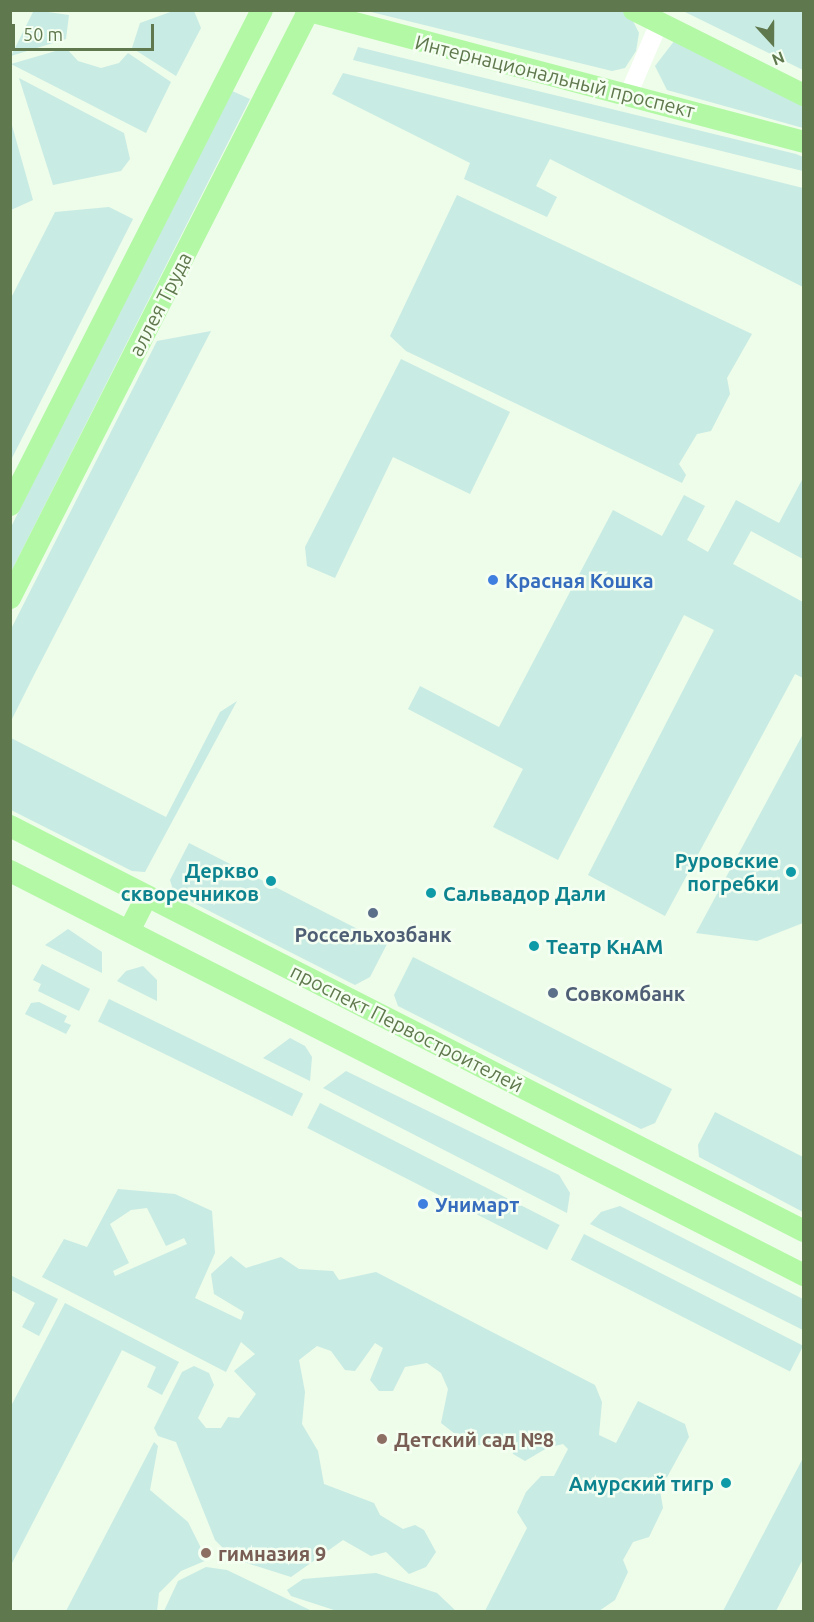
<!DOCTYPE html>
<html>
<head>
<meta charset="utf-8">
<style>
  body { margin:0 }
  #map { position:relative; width:814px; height:1622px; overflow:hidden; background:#eefcea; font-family:Ubuntu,sans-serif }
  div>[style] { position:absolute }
  .green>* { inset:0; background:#c8ebe4; transform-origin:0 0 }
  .minor>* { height:18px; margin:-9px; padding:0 9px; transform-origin:9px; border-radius:9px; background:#fff }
  .major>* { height:22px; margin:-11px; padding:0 11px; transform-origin:11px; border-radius:11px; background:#b3f9a5 }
  .dots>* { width:16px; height:16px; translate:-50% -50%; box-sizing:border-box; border:3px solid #f4fff1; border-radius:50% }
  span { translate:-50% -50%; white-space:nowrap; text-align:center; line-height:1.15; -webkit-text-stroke:5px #f4fff1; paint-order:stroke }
  .street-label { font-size:20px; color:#60784d }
  .shop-label { font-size:20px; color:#366cbe; font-weight:700 }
  .left { translate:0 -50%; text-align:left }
  .culture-label { font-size:20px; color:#0d838f; font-weight:700 }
  .right { translate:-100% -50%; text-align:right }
  .service-label { font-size:20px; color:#4e5e75; font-weight:700 }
  .education-label { font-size:20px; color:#785e54; font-weight:700 }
  .frame { position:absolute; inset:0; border:12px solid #60784d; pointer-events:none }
  .north { position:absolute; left:742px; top:12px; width:60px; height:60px; -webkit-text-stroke:4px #f4fff1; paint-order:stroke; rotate:159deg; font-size:16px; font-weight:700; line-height:24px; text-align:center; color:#60784d }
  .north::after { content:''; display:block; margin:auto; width:21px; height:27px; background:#60784d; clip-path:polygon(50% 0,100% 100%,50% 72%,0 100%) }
  .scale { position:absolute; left:12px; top:24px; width:142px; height:27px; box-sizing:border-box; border:3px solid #60784d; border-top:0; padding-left:8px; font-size:18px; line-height:21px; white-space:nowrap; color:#60784d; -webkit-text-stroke:4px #f4fff1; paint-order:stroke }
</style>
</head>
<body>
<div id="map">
  <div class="green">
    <div style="clip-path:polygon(34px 10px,69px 15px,66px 39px,11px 56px)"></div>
    <div style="clip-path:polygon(173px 11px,194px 11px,201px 28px,176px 76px,132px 48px,140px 23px)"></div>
    <div style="clip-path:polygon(367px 11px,621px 11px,630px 15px,639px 33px,636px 51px,625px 68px,612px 71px)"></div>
    <div style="clip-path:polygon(683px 11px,803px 11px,803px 70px)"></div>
    <div style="clip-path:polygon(675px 40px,803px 103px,803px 128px,667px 90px,655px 66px)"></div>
    <div style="clip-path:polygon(358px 47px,796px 154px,803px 157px,803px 171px,353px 60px)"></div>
    <div style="clip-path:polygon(66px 48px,78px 61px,101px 68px,119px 63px,128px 53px,171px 82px,146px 133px,11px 64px)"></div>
    <div style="clip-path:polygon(343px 73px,803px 188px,803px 287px,550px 159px,536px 186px,557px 197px,547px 217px,464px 179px,470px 163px,332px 94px)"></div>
    <div style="clip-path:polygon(19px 78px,124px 133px,130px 159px,121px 171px,53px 185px)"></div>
    <div style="clip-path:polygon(230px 90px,250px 99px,11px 572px,11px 527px)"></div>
    <div style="clip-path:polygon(11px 122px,33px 200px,11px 210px,10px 210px)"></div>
    <div style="clip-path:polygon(457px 195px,752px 334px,727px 378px,730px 394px,711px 431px,697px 434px,679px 464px,686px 475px,682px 483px,406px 351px,390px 336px)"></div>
    <div style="clip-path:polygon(109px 207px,133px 219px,11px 460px,11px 298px,55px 212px)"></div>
    <div style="clip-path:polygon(211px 331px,33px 677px,11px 721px,11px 629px,157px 341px)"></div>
    <div style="clip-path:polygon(401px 359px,510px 412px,470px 494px,393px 457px,335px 578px,307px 566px,305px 547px)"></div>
    <div style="clip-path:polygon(803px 478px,803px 559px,751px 531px,733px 564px,803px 602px,803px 678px,795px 674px,665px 916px,588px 875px,714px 630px,684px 615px,558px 860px,493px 827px,523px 769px,408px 709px,420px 686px,499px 727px,613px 510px,662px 536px,684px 495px,705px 506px,687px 540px,708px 552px,736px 500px,779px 523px)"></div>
    <div style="clip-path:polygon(237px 701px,145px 872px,132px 871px,11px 810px,11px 738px,166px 817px,220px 712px)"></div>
    <div style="clip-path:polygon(803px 734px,803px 923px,757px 941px,696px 933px)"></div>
    <div style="clip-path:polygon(189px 843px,387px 944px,370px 977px,355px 985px,174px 893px,170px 880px)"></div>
    <div style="clip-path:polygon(68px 929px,102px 952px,102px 973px,45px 945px)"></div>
    <div style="clip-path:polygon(413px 957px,672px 1089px,655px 1123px,641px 1129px,398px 1006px,394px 995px)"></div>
    <div style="clip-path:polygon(42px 964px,90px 989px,79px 1011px,38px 991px,41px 984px,33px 980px)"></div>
    <div style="clip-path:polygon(143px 966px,157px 980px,157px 1001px,117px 981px,126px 971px)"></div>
    <div style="left:109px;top:999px;width:216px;height:25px;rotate:26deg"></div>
    <div style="clip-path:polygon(39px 1002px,67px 1016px,64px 1022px,71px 1025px,66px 1034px,25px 1014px,31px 1003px)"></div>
    <div style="clip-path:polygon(290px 1038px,305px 1046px,312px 1057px,310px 1081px,263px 1058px)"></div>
    <div style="clip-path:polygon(346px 1071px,559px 1175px,570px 1193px,567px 1213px,323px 1088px)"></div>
    <div style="left:320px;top:1103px;width:269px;height:28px;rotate:27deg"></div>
    <div style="clip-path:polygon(715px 1112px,803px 1157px,803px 1212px,699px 1157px,698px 1145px)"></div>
    <div style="clip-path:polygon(evenodd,118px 1189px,175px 1194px,212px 1211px,215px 1253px,195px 1298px,241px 1320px,244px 1312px,214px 1294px,211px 1274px,231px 1256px,246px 1268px,281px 1257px,299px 1269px,333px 1271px,339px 1280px,376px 1272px,595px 1385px,602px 1402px,599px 1435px,616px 1443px,638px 1401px,685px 1424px,689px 1437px,660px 1490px,663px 1508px,649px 1537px,633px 1542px,623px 1560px,628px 1572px,615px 1600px,599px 1611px,485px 1611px,527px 1528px,517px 1512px,526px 1492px,541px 1476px,554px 1476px,568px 1449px,563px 1444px,547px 1448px,525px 1461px,513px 1454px,510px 1436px,489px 1446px,468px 1444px,441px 1423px,448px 1389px,441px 1373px,427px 1363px,405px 1367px,393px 1391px,379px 1391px,370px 1380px,383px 1348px,375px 1343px,355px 1371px,345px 1370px,331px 1351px,317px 1346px,299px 1360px,305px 1392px,302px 1424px,318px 1451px,324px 1484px,374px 1503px,380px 1515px,403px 1529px,415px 1525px,424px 1530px,436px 1552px,426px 1567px,409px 1574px,386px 1552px,371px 1556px,343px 1540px,291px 1577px,234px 1559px,215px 1540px,176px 1442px,158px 1436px,154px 1428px,182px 1372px,194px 1366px,209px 1373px,214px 1385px,198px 1418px,206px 1428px,221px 1428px,228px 1417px,239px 1418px,256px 1394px,234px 1371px,255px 1354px,241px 1342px,226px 1372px,42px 1277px,64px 1239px,87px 1247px,118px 1189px,147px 1208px,166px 1246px,184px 1238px,187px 1244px,115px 1276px,113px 1271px,129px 1263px,110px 1224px,131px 1210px,147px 1208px)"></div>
    <div style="clip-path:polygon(620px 1206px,803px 1299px,803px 1330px,590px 1224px,601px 1212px)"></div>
    <div style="left:584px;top:1234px;width:246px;height:29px;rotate:27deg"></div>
    <div style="clip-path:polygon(10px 1275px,58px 1299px,39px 1336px,22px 1327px,35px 1303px,11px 1290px)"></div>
    <div style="clip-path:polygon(65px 1303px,179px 1362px,162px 1395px,147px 1387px,156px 1367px,122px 1350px,11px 1565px,11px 1406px)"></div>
    <div style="clip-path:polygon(154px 1442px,158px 1446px,150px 1490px,188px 1522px,207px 1560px,181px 1571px,159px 1593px,157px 1611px,66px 1611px)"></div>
    <div style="clip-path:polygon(803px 1458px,803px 1559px,776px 1611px,723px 1611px)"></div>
    <div style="clip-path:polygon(206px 1567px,227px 1570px,312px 1611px,164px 1611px,178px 1581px)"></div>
    <div style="clip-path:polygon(376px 1573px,437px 1593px,456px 1611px,337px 1611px,291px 1596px,287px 1590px,303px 1579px)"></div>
  </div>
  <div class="minor">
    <div style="left:629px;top:93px;width:76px;rotate:-66.8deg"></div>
  </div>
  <div class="major">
    <div style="left:306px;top:10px;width:515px;rotate:14.85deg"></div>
    <div style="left:634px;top:10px;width:190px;rotate:26.6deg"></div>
    <div style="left:10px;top:505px;width:555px;rotate:-63.02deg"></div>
    <div style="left:10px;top:598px;width:660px;rotate:-63.05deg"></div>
    <div style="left:10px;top:826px;width:891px;rotate:27.03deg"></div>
    <div style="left:10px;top:871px;width:891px;rotate:26.97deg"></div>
    <div style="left:129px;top:931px;width:39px;rotate:-63deg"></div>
  </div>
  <div class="dots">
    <div style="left:493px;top:580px;background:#3f7fe0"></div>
    <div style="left:791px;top:872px;background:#0f9aa8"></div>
    <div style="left:271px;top:881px;background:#0f9aa8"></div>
    <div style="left:431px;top:893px;background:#0f9aa8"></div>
    <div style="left:373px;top:913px;background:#5c6f8a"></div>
    <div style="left:534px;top:946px;background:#0f9aa8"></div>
    <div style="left:553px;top:993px;background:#5c6f8a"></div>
    <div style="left:423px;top:1204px;background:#3f7fe0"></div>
    <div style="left:382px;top:1439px;background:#8d6e63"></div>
    <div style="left:726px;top:1483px;background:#0f9aa8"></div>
    <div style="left:206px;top:1553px;background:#8d6e63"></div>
  </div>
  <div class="street-label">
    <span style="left:555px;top:76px;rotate:14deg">Интернациональный проспект</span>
    <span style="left:160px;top:304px;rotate:-63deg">аллея Труда</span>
    <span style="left:407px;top:1028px;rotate:27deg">проспект Первостроителей</span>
  </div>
  <div class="shop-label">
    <span class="left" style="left:505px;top:580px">Красная Кошка</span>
    <span class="left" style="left:435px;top:1204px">Унимарт</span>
  </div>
  <div class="culture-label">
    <span class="right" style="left:779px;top:872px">Руровские<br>погребки</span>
    <span class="right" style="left:259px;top:882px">Деркво<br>скворечников</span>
    <span class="left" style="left:443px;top:893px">Сальвадор Дали</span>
    <span class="left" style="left:546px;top:946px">Театр КнАМ</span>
    <span class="right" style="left:714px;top:1483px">Амурский тигр</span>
  </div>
  <div class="service-label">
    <span style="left:373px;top:934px">Россельхозбанк</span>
    <span class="left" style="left:565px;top:993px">Совкомбанк</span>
  </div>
  <div class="education-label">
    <span class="left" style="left:394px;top:1439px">Детский сад №8</span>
    <span class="left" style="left:218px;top:1553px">гимназия 9</span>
  </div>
  <div class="frame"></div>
  <div class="north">N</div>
  <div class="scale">50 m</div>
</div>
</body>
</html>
